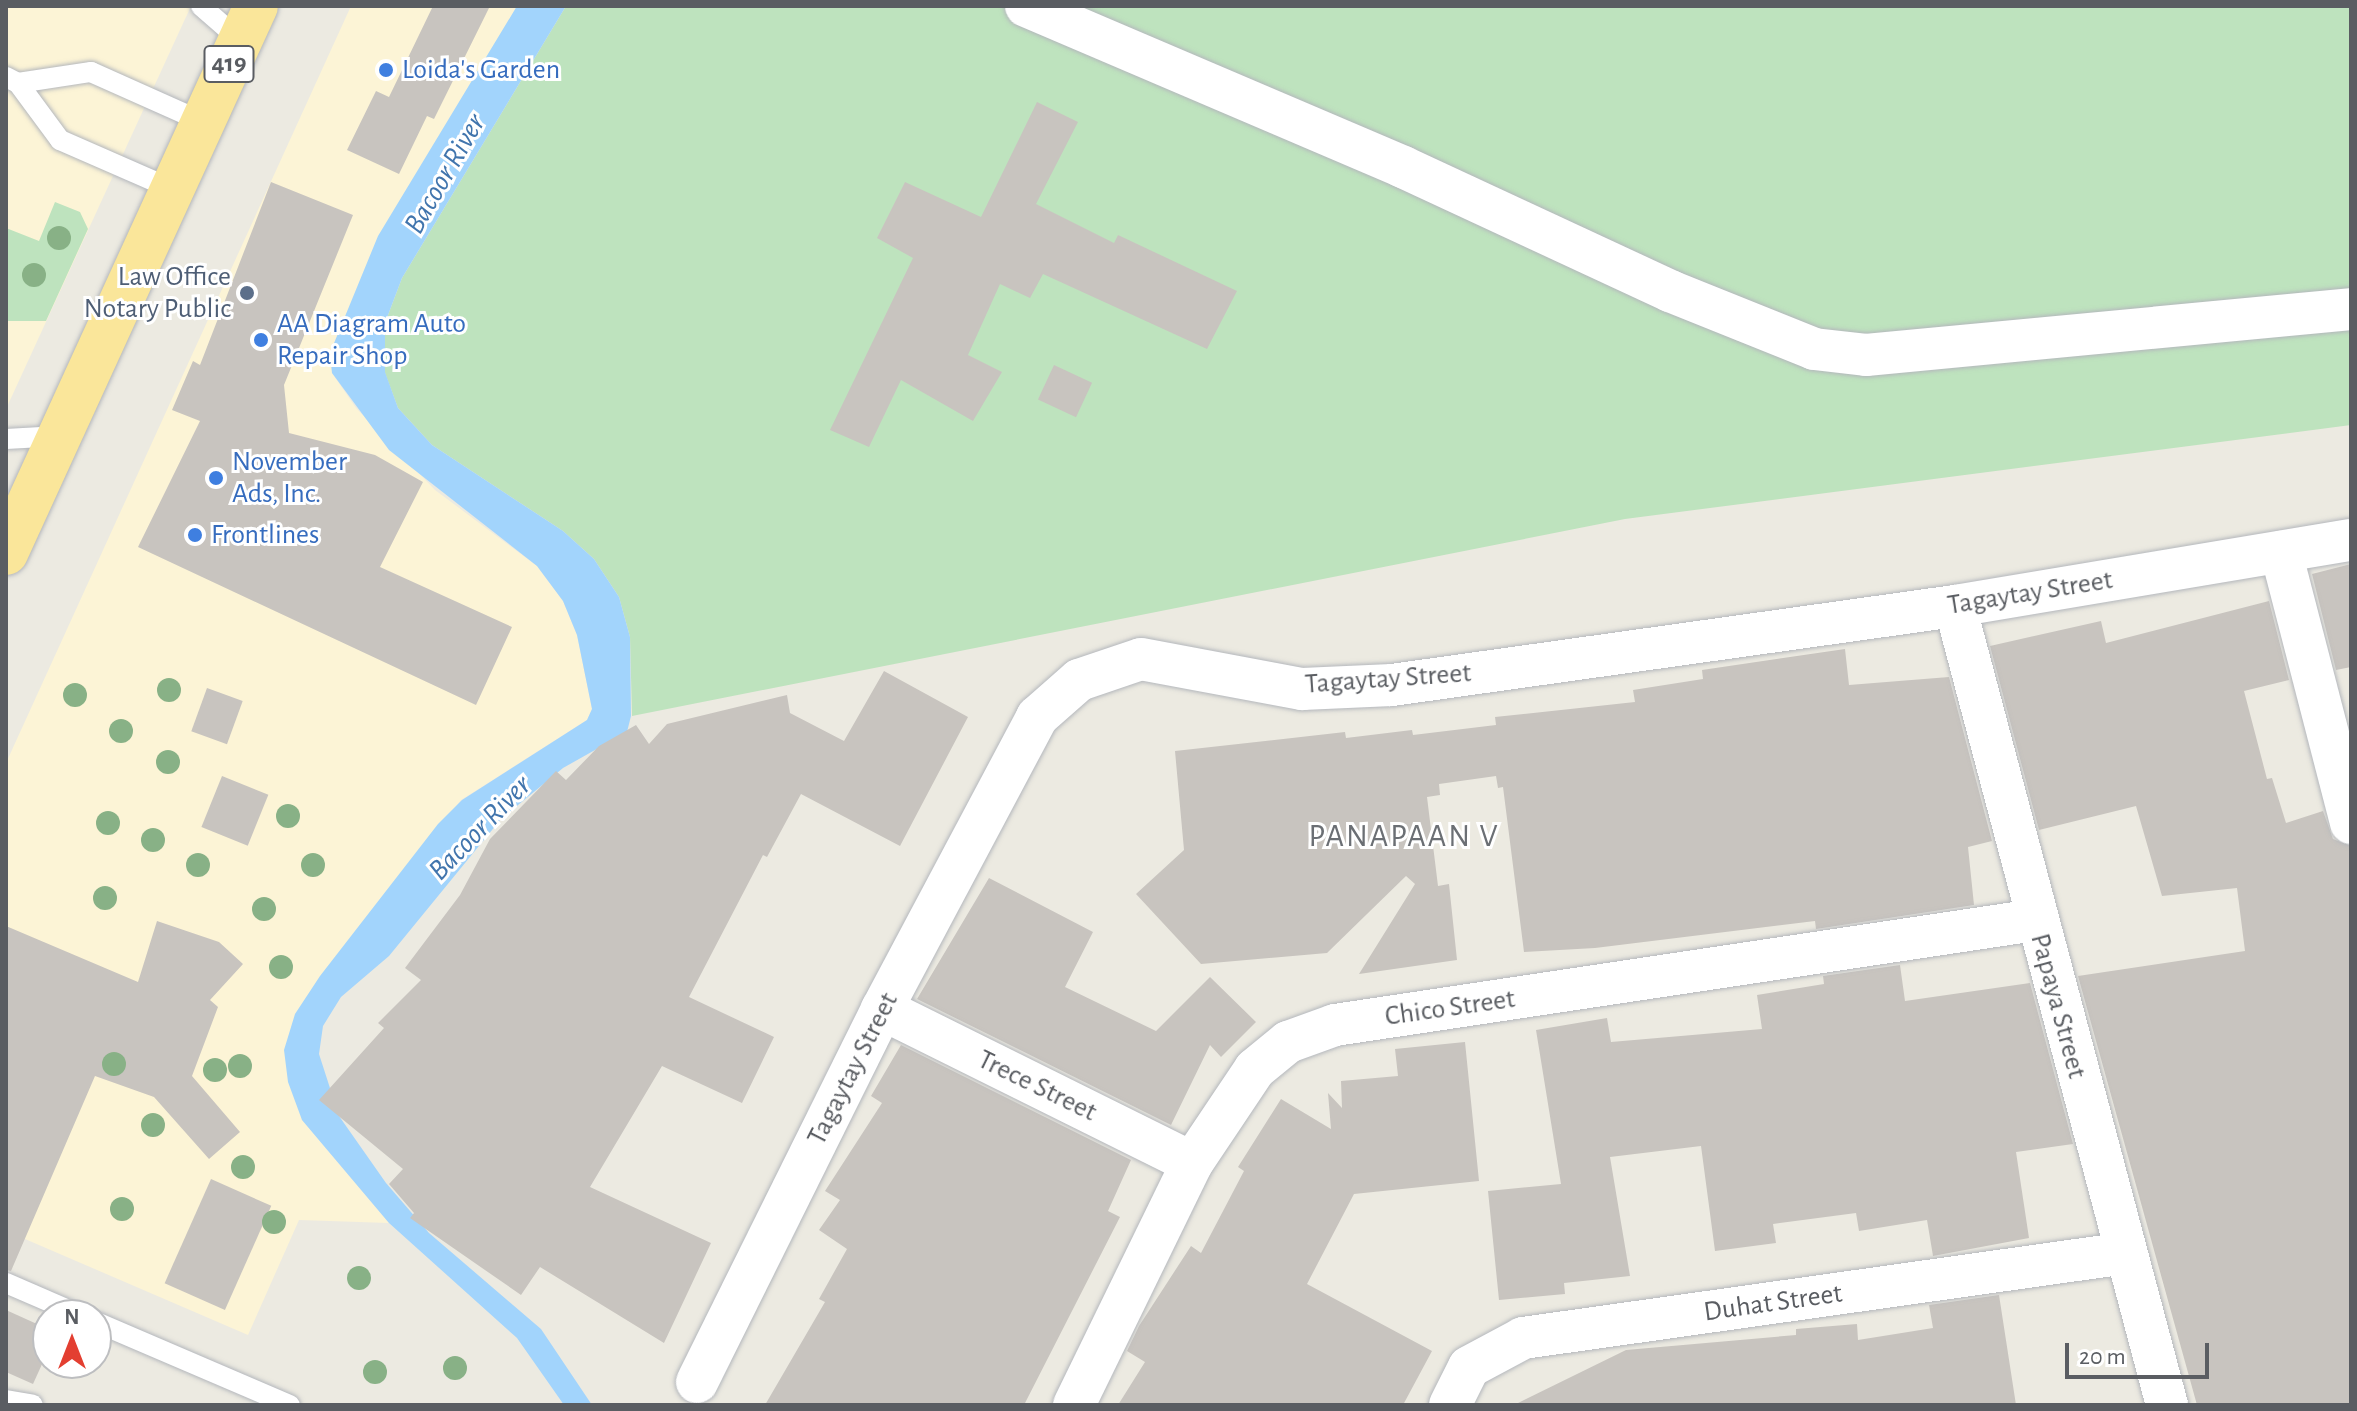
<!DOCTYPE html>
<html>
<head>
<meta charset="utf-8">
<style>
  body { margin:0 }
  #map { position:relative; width:2357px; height:1411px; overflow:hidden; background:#eceae1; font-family:"Alegreya Sans",sans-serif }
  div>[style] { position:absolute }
  .commercial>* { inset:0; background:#fcf4d6 }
  .green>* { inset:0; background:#bee3be }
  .water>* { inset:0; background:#a2d4fc }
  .building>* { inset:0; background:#c8c4bf; transform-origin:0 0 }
  .roads { filter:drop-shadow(0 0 2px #b4b7bc) drop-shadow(0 0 2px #b4b7bc) }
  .service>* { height:20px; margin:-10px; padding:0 10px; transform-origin:10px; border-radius:10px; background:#fff }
  .minor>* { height:42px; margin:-21px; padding:0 21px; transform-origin:21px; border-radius:21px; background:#fff }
  .trunk>* { height:44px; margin:-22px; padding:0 22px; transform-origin:22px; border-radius:22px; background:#fae69a }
  .trees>* { width:24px; height:24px; margin:-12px; border-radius:50%; background:#88b186 }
  .dots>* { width:22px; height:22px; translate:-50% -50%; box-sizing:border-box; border:4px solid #fff; border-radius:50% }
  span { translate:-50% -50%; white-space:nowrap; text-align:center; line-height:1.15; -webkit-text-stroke:6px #fff; paint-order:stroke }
  .shield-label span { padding:2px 6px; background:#fff; border:2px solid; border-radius:6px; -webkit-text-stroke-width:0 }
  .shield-label { font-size:26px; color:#5a5d62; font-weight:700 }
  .shop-label { font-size:28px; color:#366cbe }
  .left { translate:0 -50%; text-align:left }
  .service-label { font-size:28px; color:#4e5e75 }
  .right { translate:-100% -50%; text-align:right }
  .street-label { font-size:28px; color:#5a5d62 }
  .water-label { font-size:30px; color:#4175ad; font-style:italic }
  .quarter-label { font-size:32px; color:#6b6f74; letter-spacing:2px }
  .frame { position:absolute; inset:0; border:8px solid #5a5d62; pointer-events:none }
  .north { position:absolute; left:32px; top:1299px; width:80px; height:80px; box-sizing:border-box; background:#fff; border:2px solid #bdbec0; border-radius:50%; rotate:0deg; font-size:22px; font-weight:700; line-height:32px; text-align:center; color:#5a5d62 }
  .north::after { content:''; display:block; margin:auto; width:28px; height:36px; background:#e33f31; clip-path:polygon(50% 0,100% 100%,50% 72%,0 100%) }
  .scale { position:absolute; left:2065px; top:1343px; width:144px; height:36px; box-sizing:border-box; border:4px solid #5a5d62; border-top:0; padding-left:10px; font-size:24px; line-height:28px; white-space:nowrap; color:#5a5d62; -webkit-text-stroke:6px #fff; paint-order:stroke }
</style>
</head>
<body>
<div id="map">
  <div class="commercial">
    <div style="clip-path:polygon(6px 6px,191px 6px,6px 409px)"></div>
    <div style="clip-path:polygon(351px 6px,517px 6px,358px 289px,330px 353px,332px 373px,356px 408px,435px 490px,537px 566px,563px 601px,577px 635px,592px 709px,587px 720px,461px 800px,295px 1014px,302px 1120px,389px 1223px,299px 1220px,248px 1335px,25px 1239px,6px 1246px,6px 763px)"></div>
  </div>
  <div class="green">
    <div style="clip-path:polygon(566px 6px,2351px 6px,2351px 425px,1625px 519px,632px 716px,630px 637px,619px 597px,594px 559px,563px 531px,432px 445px,398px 408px,385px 373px,385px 323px,402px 278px)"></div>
    <div style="clip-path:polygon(55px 202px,80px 212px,88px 229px,46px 321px,6px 321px,6px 228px,39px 241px)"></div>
  </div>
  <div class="water">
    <div style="clip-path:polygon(517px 6px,566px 6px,402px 278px,385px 323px,385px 372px,398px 408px,432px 445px,563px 531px,594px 559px,619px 597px,630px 637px,631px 716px,627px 732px,563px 768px,501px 819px,389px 956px,341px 997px,323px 1026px,319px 1054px,339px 1116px,386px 1183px,429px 1233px,541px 1329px,592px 1405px,564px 1405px,517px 1338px,389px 1223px,302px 1120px,288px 1082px,284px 1050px,295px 1014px,320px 976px,438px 824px,462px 800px,587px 720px,592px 709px,577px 635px,563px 601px,537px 566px,389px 450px,332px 373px,330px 353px,378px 236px)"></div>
  </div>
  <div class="building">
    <div style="clip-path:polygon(433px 6px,490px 6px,434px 119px,427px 116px,399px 174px,347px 150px,376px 91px,389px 97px)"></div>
    <div style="clip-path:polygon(1037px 102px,1078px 122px,1036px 204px,1114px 243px,1118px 235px,1237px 291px,1207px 349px,1043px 274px,1030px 298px,1000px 284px,968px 355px,1002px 372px,973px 421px,901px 380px,869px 447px,830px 430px,913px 258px,877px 238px,905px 182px,981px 217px)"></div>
    <div style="clip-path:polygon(271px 182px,353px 215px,284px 385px,289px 433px,375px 455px,423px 482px,380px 567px,512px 627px,476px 705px,138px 547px,200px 421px,172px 410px,193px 361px,200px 365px)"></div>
    <div style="left:1054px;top:365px;width:42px;height:38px;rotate:25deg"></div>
    <div style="clip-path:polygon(2351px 564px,2351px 667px,2336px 670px,2312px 574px)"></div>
    <div style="clip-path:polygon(2269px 601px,2289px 680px,2244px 691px,2267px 779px,2272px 778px,2286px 823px,2323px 811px,2333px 839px,2351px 846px,2351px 1405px,2197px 1405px,2078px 976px,2245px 951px,2237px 888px,2162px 896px,2136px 806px,2039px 830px,1990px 646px,2101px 621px,2106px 643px)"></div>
    <div style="clip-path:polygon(1845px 649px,1849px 685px,1949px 677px,1992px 841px,1968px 847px,1974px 905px,1816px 929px,1815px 921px,1595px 948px,1524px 952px,1503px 787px,1498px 788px,1496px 776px,1439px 784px,1440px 795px,1427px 797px,1438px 886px,1449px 884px,1457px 960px,1359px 974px,1415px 884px,1406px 876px,1327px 953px,1201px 964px,1136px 894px,1184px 850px,1175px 751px,1345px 732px,1346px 738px,1412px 730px,1413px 735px,1496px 725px,1495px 717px,1635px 702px,1633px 690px,1703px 679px,1702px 670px)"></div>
    <div style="clip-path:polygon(884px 671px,968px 717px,900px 846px,801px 794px,767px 857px,763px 855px,689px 997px,774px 1037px,742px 1103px,662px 1066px,590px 1187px,711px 1243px,664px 1343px,540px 1267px,521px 1295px,410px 1218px,414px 1213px,389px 1184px,403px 1169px,319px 1100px,384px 1028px,378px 1023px,421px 980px,405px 968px,460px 895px,490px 839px,556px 771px,566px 780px,599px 746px,636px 725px,649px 744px,667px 724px,787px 695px,790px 713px,844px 741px)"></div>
    <div style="left:207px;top:688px;width:38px;height:46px;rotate:20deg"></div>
    <div style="left:222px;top:776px;width:50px;height:55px;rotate:22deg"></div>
    <div style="clip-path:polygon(989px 878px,1093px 932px,1065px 987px,1156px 1031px,1210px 977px,1256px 1022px,1221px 1057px,1210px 1045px,1171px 1125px,917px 999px)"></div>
    <div style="clip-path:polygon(157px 921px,219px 942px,243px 964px,210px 1000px,218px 1007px,192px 1076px,240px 1132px,209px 1159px,154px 1097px,95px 1076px,11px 1271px,6px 1270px,6px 926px,138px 982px)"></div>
    <div style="clip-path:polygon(1900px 965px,1905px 1001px,2030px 983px,2073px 1144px,2016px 1152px,2029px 1238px,1933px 1256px,1927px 1220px,1859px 1231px,1856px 1213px,1773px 1224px,1776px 1243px,1715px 1251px,1701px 1146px,1610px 1157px,1630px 1276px,1564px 1283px,1565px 1294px,1499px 1300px,1488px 1191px,1561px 1184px,1536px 1030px,1607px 1018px,1611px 1042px,1762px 1029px,1757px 995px,1824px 984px,1823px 976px)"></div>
    <div style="clip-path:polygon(1465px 1042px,1479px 1181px,1354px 1194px,1307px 1284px,1432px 1351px,1403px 1405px,1118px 1405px,1145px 1362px,1127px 1351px,1139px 1326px,1191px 1246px,1201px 1253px,1244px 1171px,1238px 1167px,1281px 1099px,1331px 1129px,1328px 1093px,1342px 1108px,1341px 1081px,1398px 1076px,1395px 1049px)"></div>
    <div style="clip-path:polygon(901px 1045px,1131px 1160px,1108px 1211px,1120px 1217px,1024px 1405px,765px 1405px,825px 1302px,819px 1299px,847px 1249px,819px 1230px,840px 1200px,825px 1191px,882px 1103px,871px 1096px)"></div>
    <div style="left:211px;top:1179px;width:66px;height:114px;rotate:24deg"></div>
    <div style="clip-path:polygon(1999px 1295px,2016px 1405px,1514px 1405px,1626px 1350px,1796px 1335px,1796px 1329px,1857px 1324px,1858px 1340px,1933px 1328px,1929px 1305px)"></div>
    <div style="clip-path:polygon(6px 1310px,48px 1329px,48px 1351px,33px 1384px,6px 1372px)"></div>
  </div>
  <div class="roads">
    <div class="service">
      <div style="left:201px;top:6px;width:52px;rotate:41.1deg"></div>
      <div style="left:6px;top:77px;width:13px;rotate:27deg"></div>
      <div style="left:18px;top:83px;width:71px;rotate:53.6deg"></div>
      <div style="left:60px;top:140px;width:122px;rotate:23.6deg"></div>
      <div style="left:18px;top:83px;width:74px;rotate:-8.6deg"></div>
      <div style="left:91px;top:72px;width:123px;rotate:24.1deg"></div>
      <div style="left:6px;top:439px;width:53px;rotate:-3.2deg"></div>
      <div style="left:6px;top:1283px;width:81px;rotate:23.4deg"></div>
      <div style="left:96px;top:1322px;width:211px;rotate:23.2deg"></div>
      <div style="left:6px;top:1400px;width:27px;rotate:10deg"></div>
    </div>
    <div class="minor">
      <div style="left:1026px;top:6px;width:410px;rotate:23.1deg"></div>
      <div style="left:1403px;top:167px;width:294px;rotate:24.9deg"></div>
      <div style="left:1670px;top:291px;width:155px;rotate:21.9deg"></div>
      <div style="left:1814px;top:349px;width:52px;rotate:6.6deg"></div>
      <div style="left:1866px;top:355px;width:487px;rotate:-5.4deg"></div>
      <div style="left:2281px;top:552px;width:280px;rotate:75.5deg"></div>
      <div style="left:1955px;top:606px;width:827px;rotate:75.14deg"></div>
      <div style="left:882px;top:1009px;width:346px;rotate:26.4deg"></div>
      <div style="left:697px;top:1382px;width:416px;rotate:-63.6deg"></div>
      <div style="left:882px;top:1009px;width:331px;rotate:-62deg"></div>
      <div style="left:1037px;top:717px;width:56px;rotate:-41.4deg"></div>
      <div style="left:1079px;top:680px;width:65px;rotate:-18.7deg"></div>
      <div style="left:1141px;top:659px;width:164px;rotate:10.6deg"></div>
      <div style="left:1302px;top:689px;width:90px;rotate:-2.5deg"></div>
      <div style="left:1392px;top:685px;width:569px;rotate:-7.99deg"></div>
      <div style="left:1955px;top:606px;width:401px;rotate:-9.5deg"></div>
      <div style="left:1074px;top:1405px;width:269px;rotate:-64deg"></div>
      <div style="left:1192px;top:1163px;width:113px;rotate:-56.2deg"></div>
      <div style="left:1255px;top:1069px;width:43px;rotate:-39.3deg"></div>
      <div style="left:1288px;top:1042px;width:50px;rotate:-19.9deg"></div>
      <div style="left:1335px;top:1025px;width:708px;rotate:-8.53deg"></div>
      <div style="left:1450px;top:1405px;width:42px;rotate:-63.4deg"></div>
      <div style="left:1469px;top:1367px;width:61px;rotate:-28.2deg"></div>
      <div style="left:1523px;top:1338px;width:609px;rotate:-8.02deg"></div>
    </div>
    <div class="trunk">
      <div style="left:6px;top:553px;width:601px;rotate:-65.44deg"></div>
    </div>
  </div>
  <div class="trees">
    <div style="left:59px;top:238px"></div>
    <div style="left:34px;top:275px"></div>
    <div style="left:169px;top:690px"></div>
    <div style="left:75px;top:695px"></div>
    <div style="left:121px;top:731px"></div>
    <div style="left:168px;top:762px"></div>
    <div style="left:288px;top:816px"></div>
    <div style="left:108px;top:823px"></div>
    <div style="left:153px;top:840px"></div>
    <div style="left:198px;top:865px"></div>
    <div style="left:313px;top:865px"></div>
    <div style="left:105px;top:898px"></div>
    <div style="left:264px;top:909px"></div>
    <div style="left:281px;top:967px"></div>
    <div style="left:114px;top:1064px"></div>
    <div style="left:240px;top:1066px"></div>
    <div style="left:215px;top:1070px"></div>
    <div style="left:153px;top:1125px"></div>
    <div style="left:243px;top:1167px"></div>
    <div style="left:122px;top:1209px"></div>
    <div style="left:274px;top:1222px"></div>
    <div style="left:359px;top:1278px"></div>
    <div style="left:455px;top:1368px"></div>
    <div style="left:375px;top:1372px"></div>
  </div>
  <div class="dots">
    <div style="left:386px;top:70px;background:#3f7fe0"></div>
    <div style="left:247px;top:293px;background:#5c6f8a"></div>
    <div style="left:261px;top:340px;background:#3f7fe0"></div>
    <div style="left:216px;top:478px;background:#3f7fe0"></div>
    <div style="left:195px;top:535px;background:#3f7fe0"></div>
  </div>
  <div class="shield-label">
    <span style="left:229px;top:64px">419</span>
  </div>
  <div class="shop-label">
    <span class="left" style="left:402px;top:70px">Loida's Garden</span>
    <span class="left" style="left:277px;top:340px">AA Diagram Auto<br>Repair Shop</span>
    <span class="left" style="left:232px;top:478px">November<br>Ads, Inc.</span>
    <span class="left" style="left:211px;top:535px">Frontlines</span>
  </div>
  <div class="service-label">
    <span class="right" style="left:231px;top:293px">Law Office<br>Notary Public</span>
  </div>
  <div class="street-label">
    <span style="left:2030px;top:593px;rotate:-9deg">Tagaytay Street</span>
    <span style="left:1388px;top:679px;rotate:-4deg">Tagaytay Street</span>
    <span style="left:2058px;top:1006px;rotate:75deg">Papaya Street</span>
    <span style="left:1450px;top:1008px;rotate:-8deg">Chico Street</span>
    <span style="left:853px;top:1069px;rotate:-63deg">Tagaytay Street</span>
    <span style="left:1037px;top:1086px;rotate:26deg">Trece Street</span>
    <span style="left:1773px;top:1303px;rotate:-8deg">Duhat Street</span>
  </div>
  <div class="water-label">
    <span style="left:445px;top:174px;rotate:-60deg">Bacoor River</span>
    <span style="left:480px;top:828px;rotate:-46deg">Bacoor River</span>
  </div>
  <div class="quarter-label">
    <span style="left:1404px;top:836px">PANAPAAN V</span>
  </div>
  <div class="frame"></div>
  <div class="north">N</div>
  <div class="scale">20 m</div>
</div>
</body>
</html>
